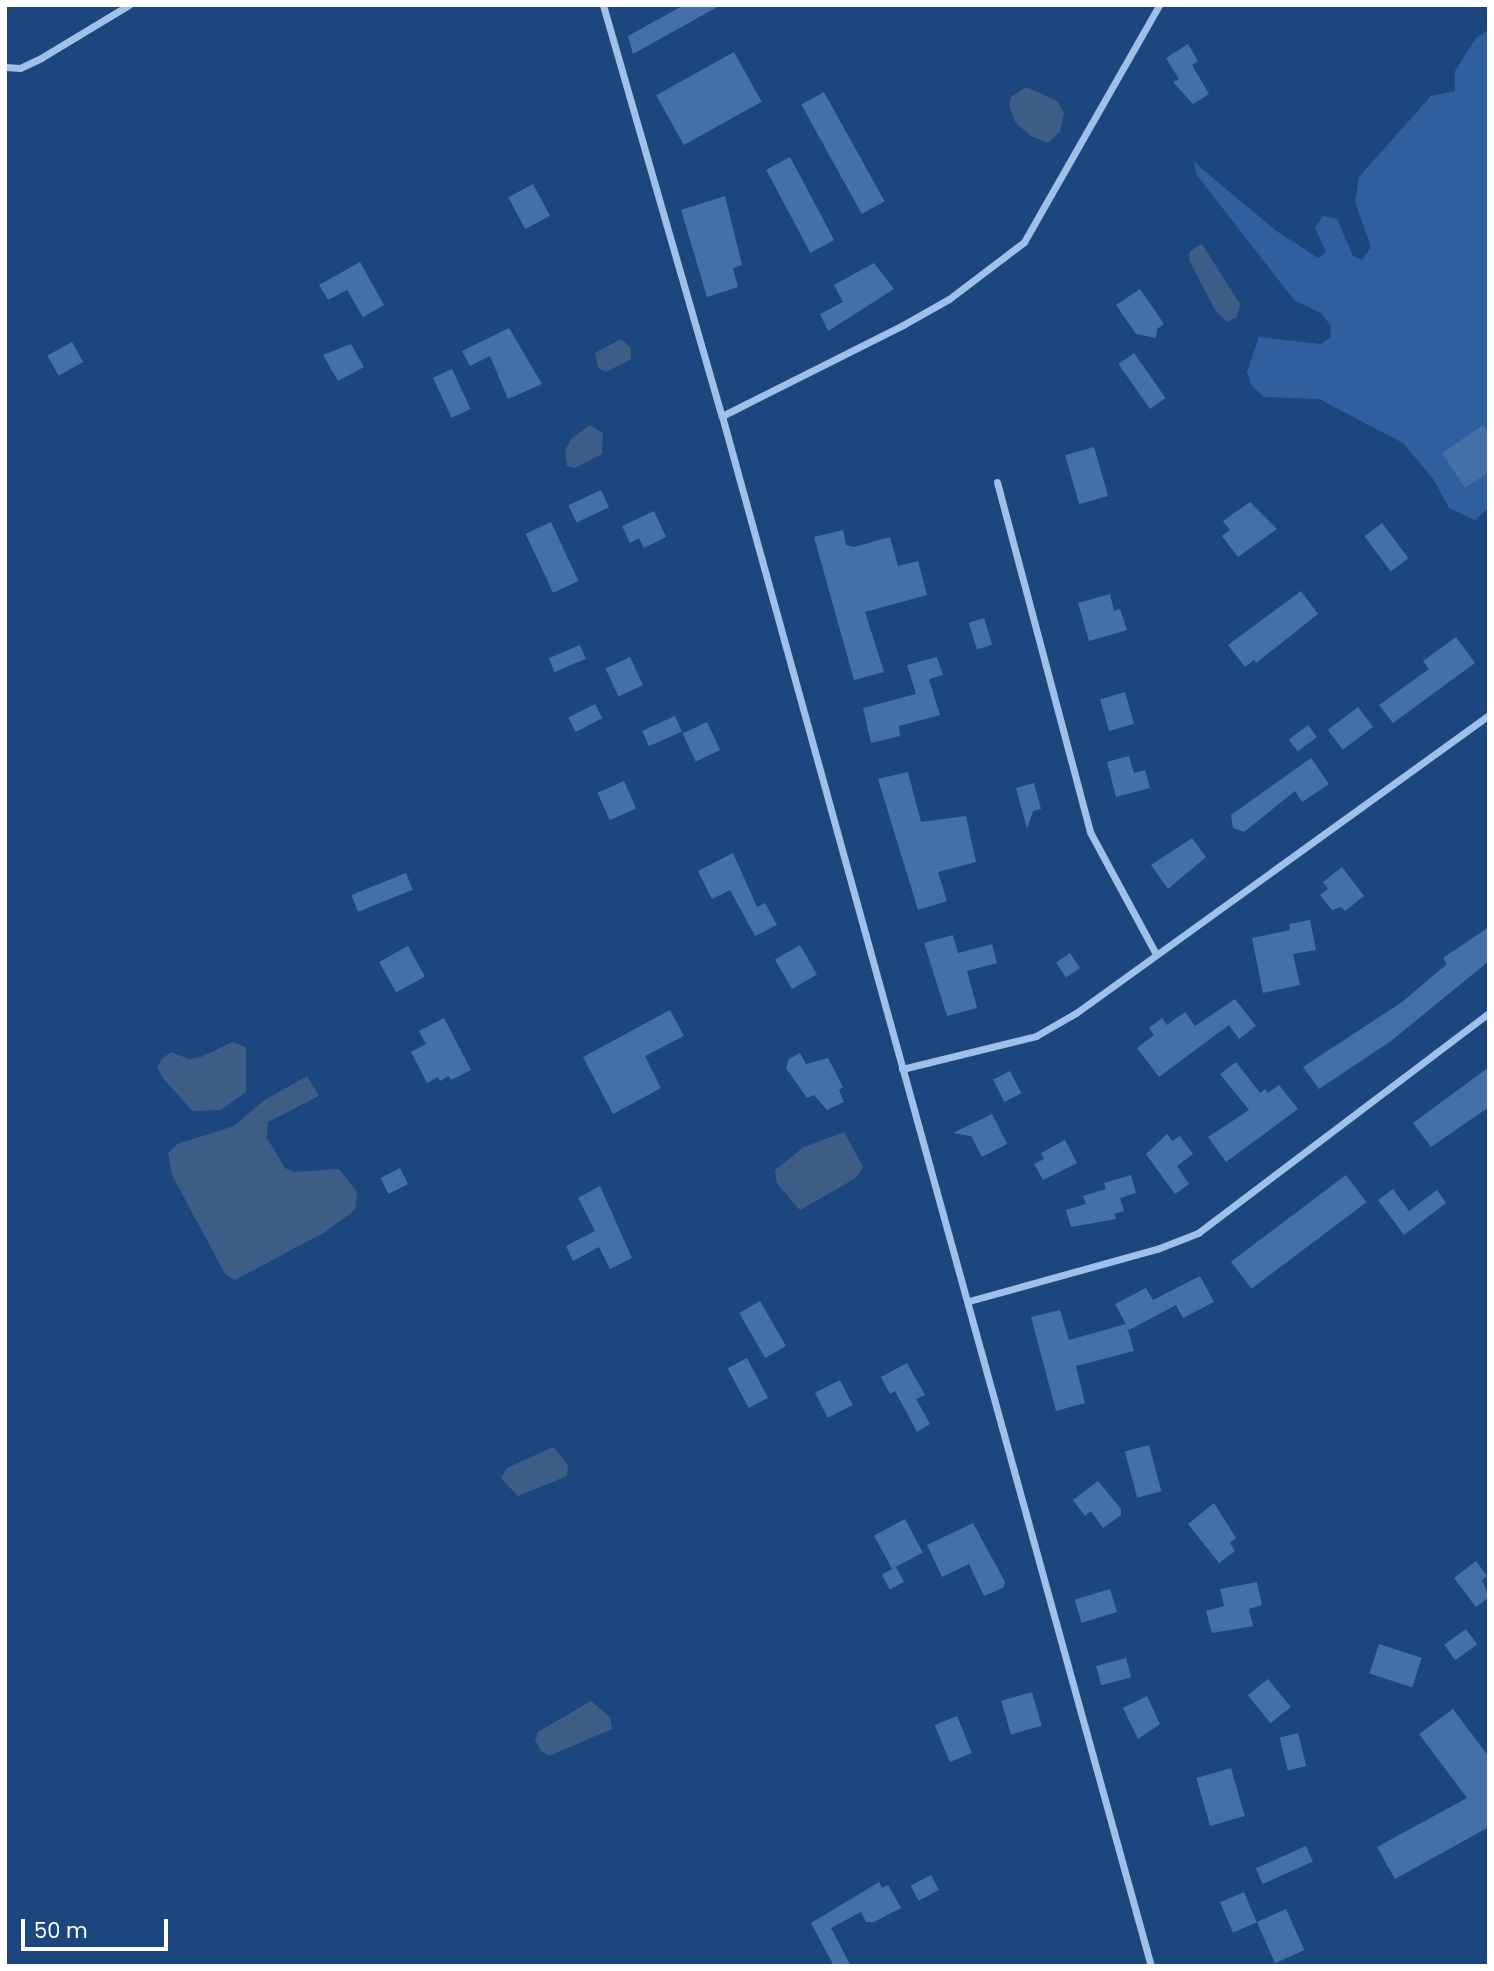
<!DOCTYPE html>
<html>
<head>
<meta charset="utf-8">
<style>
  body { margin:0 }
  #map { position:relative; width:1494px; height:1971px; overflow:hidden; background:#1c467e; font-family:Poppins,sans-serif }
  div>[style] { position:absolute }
  .green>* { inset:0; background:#2f5f9d }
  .water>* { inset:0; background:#3d5d86 }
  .building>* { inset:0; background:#4470a8; transform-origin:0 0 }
  .street>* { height:7px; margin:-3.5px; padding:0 3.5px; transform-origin:3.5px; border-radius:3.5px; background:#9fc0e9 }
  span { translate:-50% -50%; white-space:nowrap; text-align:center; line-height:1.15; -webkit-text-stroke:6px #1c467e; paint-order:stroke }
  .frame { position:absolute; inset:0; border:7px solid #fff; pointer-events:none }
  .scale { position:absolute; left:21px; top:1919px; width:147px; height:32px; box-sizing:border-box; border:4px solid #fff; border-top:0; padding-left:9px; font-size:21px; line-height:24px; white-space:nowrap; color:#fff; -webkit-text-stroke:5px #1c467e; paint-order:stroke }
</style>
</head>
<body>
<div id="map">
  <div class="green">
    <div style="clip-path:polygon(1489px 30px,1489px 507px,1475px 520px,1449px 508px,1433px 479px,1403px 443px,1319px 399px,1264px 397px,1251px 385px,1247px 372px,1259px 337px,1321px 344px,1330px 338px,1331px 326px,1321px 313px,1294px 300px,1196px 174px,1194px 162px,1275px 230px,1318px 258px,1326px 252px,1315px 228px,1323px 216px,1337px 219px,1353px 256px,1362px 260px,1371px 247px,1355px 202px,1359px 177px,1431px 96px,1455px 91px,1455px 71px,1476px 38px)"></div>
  </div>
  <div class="water">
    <div style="clip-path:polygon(1026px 87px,1057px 101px,1064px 113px,1060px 132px,1048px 143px,1031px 136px,1015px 122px,1009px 105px,1011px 97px)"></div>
    <div style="clip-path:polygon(1202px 244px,1240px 304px,1237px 317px,1227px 322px,1215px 310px,1189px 260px,1190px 251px)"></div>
    <div style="clip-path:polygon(621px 339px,631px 348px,631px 359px,606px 372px,598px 368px,595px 353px)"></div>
    <div style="clip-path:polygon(590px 425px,603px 433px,602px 454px,575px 468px,567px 466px,565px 451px,571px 439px)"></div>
    <div style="clip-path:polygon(232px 1042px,246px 1047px,246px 1092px,221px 1110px,192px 1111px,163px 1078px,157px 1067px,162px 1059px,171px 1052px,189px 1059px,201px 1057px)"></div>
    <div style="clip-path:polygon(307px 1076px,319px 1096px,268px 1122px,267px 1138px,285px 1168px,294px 1172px,339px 1169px,357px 1192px,355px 1210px,325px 1232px,235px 1280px,225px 1274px,172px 1175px,168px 1153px,177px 1144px,234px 1126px,263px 1101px)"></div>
    <div style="clip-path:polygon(844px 1132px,863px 1167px,856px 1178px,800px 1210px,777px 1184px,775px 1170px,804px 1147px)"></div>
    <div style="clip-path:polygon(553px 1447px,568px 1465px,567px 1476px,518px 1496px,501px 1478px,507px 1468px)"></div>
    <div style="clip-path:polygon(591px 1701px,610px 1717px,612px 1729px,549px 1756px,541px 1751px,535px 1740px,538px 1732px)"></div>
  </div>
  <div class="building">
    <div style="clip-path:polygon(684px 5px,721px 5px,633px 54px,628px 36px)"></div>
    <div style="clip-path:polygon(1188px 44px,1198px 61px,1192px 65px,1209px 94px,1193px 104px,1173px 82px,1179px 79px,1166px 58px)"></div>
    <div style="left:734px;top:52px;width:57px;height:89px;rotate:61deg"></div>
    <div style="left:824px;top:92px;width:125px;height:26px;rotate:61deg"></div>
    <div style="left:790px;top:157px;width:94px;height:27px;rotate:62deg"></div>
    <div style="left:533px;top:184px;width:36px;height:28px;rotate:62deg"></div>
    <div style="clip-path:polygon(725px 196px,742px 265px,733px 268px,738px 287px,707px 297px,681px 210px)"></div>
    <div style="clip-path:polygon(360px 262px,384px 305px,363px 317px,347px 290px,328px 300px,319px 285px)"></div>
    <div style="clip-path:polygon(874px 263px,894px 289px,828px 331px,820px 314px,843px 302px,834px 285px)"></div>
    <div style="clip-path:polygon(1140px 289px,1164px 324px,1157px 329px,1156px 338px,1136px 334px,1116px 305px)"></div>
    <div style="clip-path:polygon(509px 328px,542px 384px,508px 399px,490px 356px,470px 366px,462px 351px)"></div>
    <div style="left:72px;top:342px;width:23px;height:28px;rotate:61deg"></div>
    <div style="clip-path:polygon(351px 344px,364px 367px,338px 381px,323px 355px)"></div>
    <div style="left:1134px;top:353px;width:55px;height:19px;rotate:55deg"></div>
    <div style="left:452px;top:369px;width:44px;height:21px;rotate:65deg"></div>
    <div style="clip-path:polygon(1483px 425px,1489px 434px,1489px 472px,1465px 488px,1442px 453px)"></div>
    <div style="left:1094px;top:447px;width:51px;height:30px;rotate:74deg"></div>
    <div style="left:601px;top:490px;width:19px;height:36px;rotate:65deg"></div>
    <div style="clip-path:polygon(1250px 502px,1277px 529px,1238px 557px,1222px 536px,1230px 530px,1223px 521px)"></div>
    <div style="clip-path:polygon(654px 511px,666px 537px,644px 548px,639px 538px,630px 543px,622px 526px)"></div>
    <div style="left:551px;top:522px;width:65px;height:28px;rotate:65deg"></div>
    <div style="left:1382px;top:523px;width:44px;height:22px;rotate:53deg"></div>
    <div style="clip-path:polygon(843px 530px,846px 545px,854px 547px,890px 537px,898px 566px,918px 561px,927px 595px,865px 612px,884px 672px,854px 680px,814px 537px)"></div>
    <div style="clip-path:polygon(1301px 591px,1318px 614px,1256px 663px,1254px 660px,1245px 667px,1228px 645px)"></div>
    <div style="clip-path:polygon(1110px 594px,1114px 611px,1120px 609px,1127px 630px,1089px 641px,1078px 603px)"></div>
    <div style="left:984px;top:618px;width:28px;height:16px;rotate:73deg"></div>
    <div style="clip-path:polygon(1456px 637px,1475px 663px,1393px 723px,1379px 705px,1429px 669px,1423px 661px)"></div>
    <div style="left:580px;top:645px;width:15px;height:34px;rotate:67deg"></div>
    <div style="left:630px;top:657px;width:31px;height:27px;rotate:65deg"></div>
    <div style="clip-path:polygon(937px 657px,943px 675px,929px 679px,940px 715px,899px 726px,900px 736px,871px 743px,863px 708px,916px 694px,907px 665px)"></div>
    <div style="left:1125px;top:692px;width:33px;height:26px;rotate:74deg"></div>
    <div style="left:595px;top:704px;width:16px;height:30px;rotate:63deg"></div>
    <div style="left:1358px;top:707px;width:25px;height:38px;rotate:53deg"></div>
    <div style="left:675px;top:716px;width:17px;height:36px;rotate:66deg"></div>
    <div style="left:707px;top:722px;width:31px;height:27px;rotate:65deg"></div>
    <div style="left:1308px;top:725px;width:15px;height:24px;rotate:53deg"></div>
    <div style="clip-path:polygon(1129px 756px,1134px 773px,1145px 770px,1150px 788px,1116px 797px,1107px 762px)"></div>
    <div style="clip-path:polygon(1311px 758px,1329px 784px,1302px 802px,1295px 791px,1244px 832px,1233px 828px,1231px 815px)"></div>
    <div style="clip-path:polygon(908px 772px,921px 822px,966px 816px,976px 862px,938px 872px,947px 901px,918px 910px,878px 779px)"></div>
    <div style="left:624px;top:781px;width:30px;height:29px;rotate:66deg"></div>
    <div style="clip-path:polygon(1034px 783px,1041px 809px,1033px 811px,1027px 829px,1016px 788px)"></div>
    <div style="clip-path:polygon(1192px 838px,1206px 857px,1168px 889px,1151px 865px)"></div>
    <div style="clip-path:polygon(733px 853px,757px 907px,765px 903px,777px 925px,755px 936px,730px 890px,712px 899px,698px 871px)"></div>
    <div style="clip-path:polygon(1342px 867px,1364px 896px,1345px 911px,1341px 907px,1332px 910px,1320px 895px,1328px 889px,1323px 882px)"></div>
    <div style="left:406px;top:873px;width:18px;height:59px;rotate:68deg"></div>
    <div style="clip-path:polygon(1310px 920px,1316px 950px,1293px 954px,1300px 985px,1263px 993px,1252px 938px,1290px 930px,1289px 924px)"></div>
    <div style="clip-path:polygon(1489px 927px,1489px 961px,1391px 1041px,1319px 1089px,1303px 1067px,1402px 1002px,1447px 964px,1443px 958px)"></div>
    <div style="clip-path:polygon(953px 935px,958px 953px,992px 944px,997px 963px,967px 971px,977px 1008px,947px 1016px,924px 943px)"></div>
    <div style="left:800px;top:945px;width:34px;height:29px;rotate:60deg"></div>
    <div style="left:408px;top:946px;width:35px;height:33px;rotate:61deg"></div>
    <div style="left:1070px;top:953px;width:18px;height:17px;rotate:56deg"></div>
    <div style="clip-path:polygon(1235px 999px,1256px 1026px,1239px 1039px,1229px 1025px,1159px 1077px,1137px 1048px,1154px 1035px,1149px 1028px,1162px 1018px,1167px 1025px,1185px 1012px,1195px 1026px)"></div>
    <div style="clip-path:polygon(670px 1010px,684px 1036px,645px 1056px,661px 1088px,613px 1114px,583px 1057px)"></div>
    <div style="clip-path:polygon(444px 1018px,471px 1070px,451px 1080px,449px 1076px,440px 1081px,438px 1077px,427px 1083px,411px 1052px,426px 1044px,419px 1031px)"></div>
    <div style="clip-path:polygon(800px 1053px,806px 1064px,828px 1058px,843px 1087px,839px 1090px,844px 1102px,827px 1110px,814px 1095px,807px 1098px,786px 1068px,789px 1059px)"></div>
    <div style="clip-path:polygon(1236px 1062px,1260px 1093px,1265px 1089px,1268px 1093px,1279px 1085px,1298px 1109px,1226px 1162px,1208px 1137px,1249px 1110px,1220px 1074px)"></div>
    <div style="clip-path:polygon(1489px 1067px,1489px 1107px,1431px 1147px,1413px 1123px)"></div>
    <div style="left:1010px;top:1071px;width:25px;height:19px;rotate:63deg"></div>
    <div style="clip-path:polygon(992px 1114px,1007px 1144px,982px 1157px,971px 1136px,953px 1133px)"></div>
    <div style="clip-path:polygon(1167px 1134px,1172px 1141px,1180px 1136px,1193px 1154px,1177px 1166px,1189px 1184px,1175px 1194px,1146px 1154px)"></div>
    <div style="clip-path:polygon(1065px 1140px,1077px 1163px,1043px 1180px,1034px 1164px,1044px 1159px,1041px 1153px)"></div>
    <div style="left:400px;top:1168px;width:18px;height:22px;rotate:63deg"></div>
    <div style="clip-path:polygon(1131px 1175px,1136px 1193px,1120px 1198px,1124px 1211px,1114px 1214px,1116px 1219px,1071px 1227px,1066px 1210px,1086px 1204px,1083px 1196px,1106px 1189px,1104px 1183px)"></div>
    <div style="left:1346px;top:1175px;width:34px;height:144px;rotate:53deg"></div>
    <div style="clip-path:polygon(600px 1186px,632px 1258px,610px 1269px,599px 1247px,573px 1261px,566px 1246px,595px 1231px,578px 1198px)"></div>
    <div style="clip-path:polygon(1393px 1189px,1409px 1211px,1437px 1190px,1446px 1203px,1404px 1235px,1378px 1200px)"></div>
    <div style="clip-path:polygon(1200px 1276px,1214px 1302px,1183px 1318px,1176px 1305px,1129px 1330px,1127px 1327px,1134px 1351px,1076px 1366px,1085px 1403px,1056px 1411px,1031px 1317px,1060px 1310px,1069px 1340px,1126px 1324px,1115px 1304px,1146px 1288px,1153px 1300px)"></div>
    <div style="left:760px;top:1301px;width:52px;height:24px;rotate:60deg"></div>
    <div style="left:747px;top:1358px;width:45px;height:22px;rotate:62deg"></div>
    <div style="clip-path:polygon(907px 1363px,925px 1395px,916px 1399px,930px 1424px,917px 1432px,895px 1391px,890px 1394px,881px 1377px)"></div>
    <div style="left:840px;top:1380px;width:28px;height:28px;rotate:63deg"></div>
    <div style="left:1149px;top:1445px;width:48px;height:25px;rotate:75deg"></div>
    <div style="clip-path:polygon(1098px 1481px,1121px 1509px,1121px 1515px,1103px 1528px,1091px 1511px,1085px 1516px,1073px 1500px)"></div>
    <div style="clip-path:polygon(1214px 1503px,1236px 1538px,1230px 1543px,1235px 1551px,1219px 1563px,1188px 1524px)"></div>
    <div style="left:905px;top:1519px;width:38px;height:35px;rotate:62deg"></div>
    <div style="clip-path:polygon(973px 1523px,1005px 1582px,1003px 1588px,984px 1596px,969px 1564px,942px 1577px,927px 1545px)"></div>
    <div style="clip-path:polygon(1476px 1561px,1487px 1576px,1482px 1580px,1489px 1597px,1476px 1607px,1454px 1578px)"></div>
    <div style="left:896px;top:1567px;width:17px;height:16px;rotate:62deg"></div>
    <div style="clip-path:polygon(1257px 1582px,1262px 1605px,1249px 1609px,1253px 1626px,1212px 1633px,1206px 1611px,1224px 1606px,1220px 1589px)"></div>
    <div style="left:1110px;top:1589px;width:24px;height:37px;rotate:73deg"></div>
    <div style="left:1466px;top:1629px;width:19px;height:27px;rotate:54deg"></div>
    <div style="left:1379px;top:1644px;width:45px;height:31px;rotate:18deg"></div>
    <div style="left:1126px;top:1658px;width:20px;height:31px;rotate:75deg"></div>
    <div style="left:1268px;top:1679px;width:36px;height:26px;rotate:51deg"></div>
    <div style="left:1032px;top:1692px;width:35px;height:32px;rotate:74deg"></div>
    <div style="clip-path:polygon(1147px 1696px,1160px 1724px,1138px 1739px,1123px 1708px)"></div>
    <div style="clip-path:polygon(1453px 1709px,1489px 1757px,1489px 1827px,1395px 1879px,1377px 1847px,1467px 1798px,1419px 1734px)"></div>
    <div style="left:957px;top:1716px;width:40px;height:24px;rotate:68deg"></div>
    <div style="left:1298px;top:1733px;width:34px;height:19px;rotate:76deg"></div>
    <div style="left:1231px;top:1768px;width:50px;height:36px;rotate:74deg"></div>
    <div style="left:1306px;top:1846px;width:17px;height:55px;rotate:66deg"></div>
    <div style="left:931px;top:1875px;width:17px;height:23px;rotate:62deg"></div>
    <div style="clip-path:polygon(879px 1882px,882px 1888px,888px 1885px,901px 1908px,874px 1922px,866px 1922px,861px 1912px,831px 1928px,851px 1966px,834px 1966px,811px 1923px)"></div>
    <div style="left:1244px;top:1892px;width:33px;height:26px;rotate:67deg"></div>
    <div style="left:1286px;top:1909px;width:45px;height:32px;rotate:66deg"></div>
  </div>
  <div class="street">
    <div style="left:603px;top:5px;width:428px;rotate:73.9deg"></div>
    <div style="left:722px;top:416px;width:1608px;rotate:74.53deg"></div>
    <div style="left:5px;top:67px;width:15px;rotate:4deg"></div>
    <div style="left:20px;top:68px;width:23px;rotate:-25deg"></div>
    <div style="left:41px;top:58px;width:103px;rotate:-31.1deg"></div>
    <div style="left:722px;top:416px;width:203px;rotate:-26.7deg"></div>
    <div style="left:903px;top:325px;width:53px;rotate:-29.5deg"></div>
    <div style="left:949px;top:299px;width:94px;rotate:-37.2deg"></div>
    <div style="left:1024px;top:242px;width:273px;rotate:-60.3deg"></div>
    <div style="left:997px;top:482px;width:362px;rotate:75.1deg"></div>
    <div style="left:1090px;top:832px;width:139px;rotate:61.6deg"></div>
    <div style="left:902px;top:1069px;width:138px;rotate:-13.8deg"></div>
    <div style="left:1036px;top:1036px;width:46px;rotate:-29.9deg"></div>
    <div style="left:1076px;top:1013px;width:509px;rotate:-35.81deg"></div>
    <div style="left:969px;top:1301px;width:195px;rotate:-15.5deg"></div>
    <div style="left:1157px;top:1249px;width:44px;rotate:-21.3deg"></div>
    <div style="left:1198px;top:1233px;width:365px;rotate:-37.1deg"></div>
  </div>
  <div class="frame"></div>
  <div class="scale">50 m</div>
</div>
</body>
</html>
